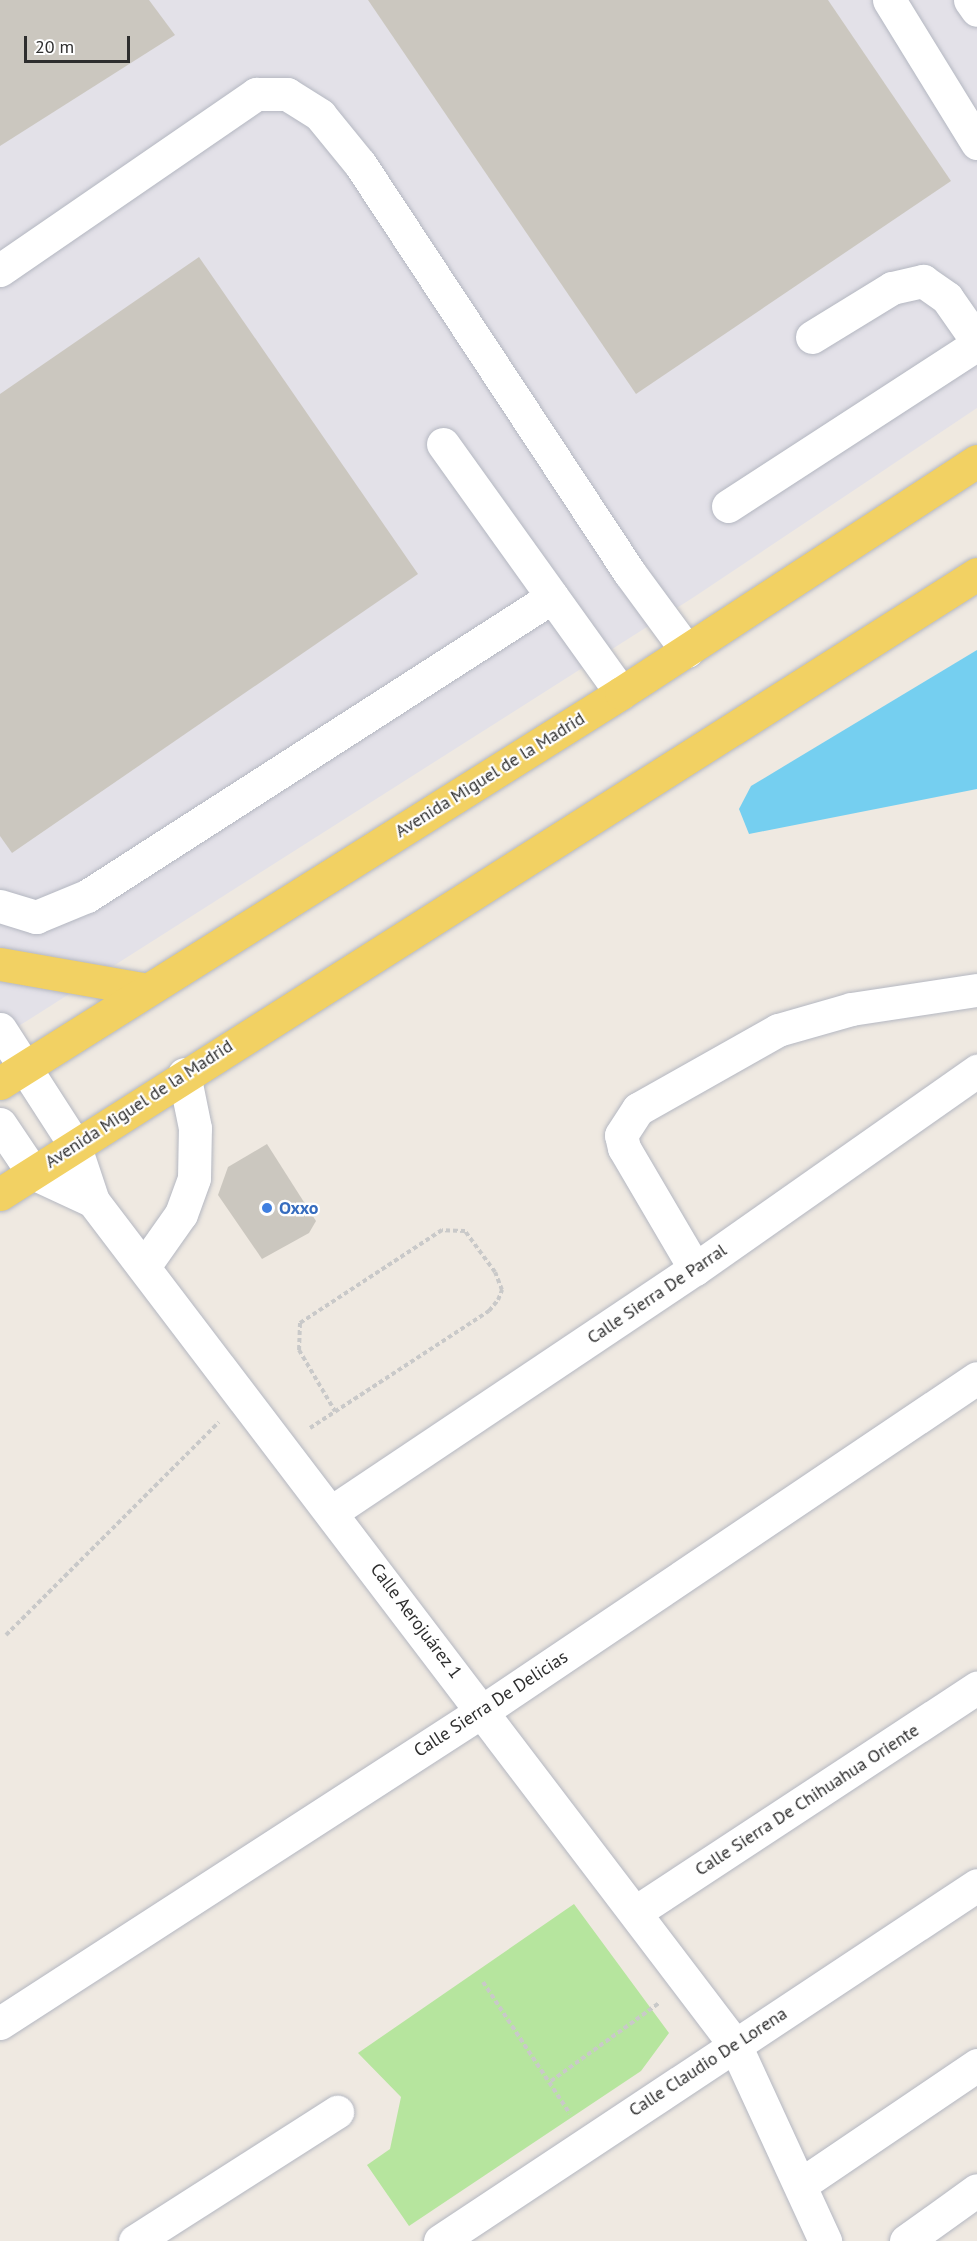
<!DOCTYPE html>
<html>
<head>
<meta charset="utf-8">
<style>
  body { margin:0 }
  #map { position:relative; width:977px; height:2241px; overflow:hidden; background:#efe9e1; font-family:"PT Sans",sans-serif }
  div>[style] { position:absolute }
  .industrial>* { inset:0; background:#e3e1e8 }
  .green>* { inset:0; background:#b6e59e }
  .water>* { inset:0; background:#75cff0 }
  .building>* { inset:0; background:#cbc7bf }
  .path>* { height:4px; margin-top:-2px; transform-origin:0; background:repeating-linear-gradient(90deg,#c9c9c9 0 4.5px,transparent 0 7.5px) }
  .roads { filter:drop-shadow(0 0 2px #b4b7c1) drop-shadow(0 0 2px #b4b7c1) }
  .minor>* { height:33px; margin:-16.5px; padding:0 16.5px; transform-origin:16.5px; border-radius:16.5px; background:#fff }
  .major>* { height:33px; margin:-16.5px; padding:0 16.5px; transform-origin:16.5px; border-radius:16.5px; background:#f2d163 }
  .dots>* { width:16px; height:16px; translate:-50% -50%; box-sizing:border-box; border:3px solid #fff; border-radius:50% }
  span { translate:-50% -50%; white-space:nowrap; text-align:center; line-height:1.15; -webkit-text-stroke:4.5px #fff; paint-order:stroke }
  .street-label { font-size:18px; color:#2e2e2e }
  .shop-label { font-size:18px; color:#366cbe; font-weight:700 }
  .left { translate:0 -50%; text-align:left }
  .scale { position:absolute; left:24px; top:36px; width:106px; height:27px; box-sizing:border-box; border:3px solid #2e2e2e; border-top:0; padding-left:8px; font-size:18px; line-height:21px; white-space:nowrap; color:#2e2e2e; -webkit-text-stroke:4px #fff; paint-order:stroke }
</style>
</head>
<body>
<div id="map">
  <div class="industrial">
    <div style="clip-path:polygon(0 0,977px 0,977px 408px,694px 597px,0 1038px)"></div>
  </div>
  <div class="green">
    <div style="clip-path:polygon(574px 1904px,669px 2033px,641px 2071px,409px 2226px,367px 2165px,390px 2149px,401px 2097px,358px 2053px)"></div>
  </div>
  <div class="water">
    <div style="clip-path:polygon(977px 650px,977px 789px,749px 834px,739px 809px,751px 786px)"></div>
  </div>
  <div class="building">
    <div style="clip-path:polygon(0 0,149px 0,175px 35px,0 146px)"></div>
    <div style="clip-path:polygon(368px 0,828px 0,951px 181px,636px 394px)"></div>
    <div style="clip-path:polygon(199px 257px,418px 574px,12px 853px,0 836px,0 394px)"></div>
    <div style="clip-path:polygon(267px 1144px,316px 1221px,309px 1233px,262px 1259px,218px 1195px,228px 1167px)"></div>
  </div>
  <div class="path">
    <div style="left:310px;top:1428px;width:214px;rotate:-33.2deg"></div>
    <div style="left:489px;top:1311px;width:14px;rotate:-51deg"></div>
    <div style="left:498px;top:1300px;width:11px;rotate:-68deg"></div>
    <div style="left:502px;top:1290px;width:19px;rotate:-111deg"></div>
    <div style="left:495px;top:1272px;width:51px;rotate:-126.2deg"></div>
    <div style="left:465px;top:1231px;width:23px;rotate:-178deg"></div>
    <div style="left:442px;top:1230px;width:170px;rotate:146.8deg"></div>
    <div style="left:300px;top:1323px;width:27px;rotate:92deg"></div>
    <div style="left:299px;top:1350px;width:71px;rotate:59.5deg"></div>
    <div style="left:6px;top:1635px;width:301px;rotate:-45deg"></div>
    <div style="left:483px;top:1982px;width:158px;rotate:56.6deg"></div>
    <div style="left:551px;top:2081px;width:133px;rotate:-35.8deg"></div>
  </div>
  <div class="roads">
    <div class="minor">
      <div style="left:889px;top:0;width:168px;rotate:58.4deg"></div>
      <div style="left:970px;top:0;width:12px;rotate:55deg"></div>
      <div style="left:0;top:270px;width:311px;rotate:-34.5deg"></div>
      <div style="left:256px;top:94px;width:31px"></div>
      <div style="left:287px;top:94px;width:39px;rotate:32deg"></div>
      <div style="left:320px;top:115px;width:63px;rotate:50.8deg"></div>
      <div style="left:360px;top:164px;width:489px;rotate:56.6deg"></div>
      <div style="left:629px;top:572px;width:98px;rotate:53.7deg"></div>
      <div style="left:812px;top:337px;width:94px;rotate:-31.5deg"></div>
      <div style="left:892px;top:288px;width:32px;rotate:-13deg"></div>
      <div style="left:923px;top:281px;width:29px;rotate:35deg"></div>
      <div style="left:947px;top:298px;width:52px;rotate:55.1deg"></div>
      <div style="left:443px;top:444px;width:306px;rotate:54.4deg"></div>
      <div style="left:728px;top:506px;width:297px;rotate:-33deg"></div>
      <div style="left:0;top:906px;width:38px;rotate:17deg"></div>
      <div style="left:36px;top:917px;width:55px;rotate:-22.4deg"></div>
      <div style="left:87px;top:896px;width:553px;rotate:-32.74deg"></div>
      <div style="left:0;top:1029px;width:137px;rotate:57.2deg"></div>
      <div style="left:74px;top:1144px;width:60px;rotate:71.6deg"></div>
      <div style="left:93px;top:1201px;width:1060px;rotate:52.74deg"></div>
      <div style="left:735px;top:2045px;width:216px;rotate:65.3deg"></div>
      <div style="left:0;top:1124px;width:59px;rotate:56deg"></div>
      <div style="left:33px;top:1173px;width:66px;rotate:25deg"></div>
      <div style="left:145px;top:1265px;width:62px;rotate:-54.8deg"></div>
      <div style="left:181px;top:1214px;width:38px;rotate:-70deg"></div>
      <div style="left:194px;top:1178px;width:50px;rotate:-88.9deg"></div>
      <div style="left:195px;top:1128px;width:55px;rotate:-101.5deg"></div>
      <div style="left:695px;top:1269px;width:140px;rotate:-120.4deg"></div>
      <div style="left:624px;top:1148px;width:13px;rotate:-103deg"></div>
      <div style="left:621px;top:1135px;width:31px;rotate:-57deg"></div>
      <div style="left:638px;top:1109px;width:161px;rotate:-29.4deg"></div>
      <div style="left:778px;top:1030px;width:76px;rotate:-16deg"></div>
      <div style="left:851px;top:1009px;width:127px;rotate:-8.6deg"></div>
      <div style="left:333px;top:1511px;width:435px;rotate:-33.8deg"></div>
      <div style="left:695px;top:1269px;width:345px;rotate:-35.1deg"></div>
      <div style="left:637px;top:1911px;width:407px;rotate:-33.3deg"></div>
      <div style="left:0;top:2023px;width:576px;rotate:-32.89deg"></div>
      <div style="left:484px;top:1710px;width:594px;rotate:-33.96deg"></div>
      <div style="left:800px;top:2185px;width:214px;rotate:-34.1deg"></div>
      <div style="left:135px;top:2241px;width:240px;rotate:-32.6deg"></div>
      <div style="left:440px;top:2241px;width:644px;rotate:-33.54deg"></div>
      <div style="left:906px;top:2241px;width:87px;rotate:-35.7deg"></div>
    </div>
    <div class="major">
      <div style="left:0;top:964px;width:149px;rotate:10deg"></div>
      <div style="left:0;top:1083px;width:733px;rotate:-32.13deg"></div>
      <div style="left:621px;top:693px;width:425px;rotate:-33.1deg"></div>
      <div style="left:0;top:1194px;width:1157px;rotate:-32.4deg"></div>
    </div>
  </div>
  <div class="dots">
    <div style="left:267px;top:1208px;background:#3f7fe0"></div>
  </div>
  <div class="street-label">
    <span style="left:490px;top:775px;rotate:-32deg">Avenida Miguel de la Madrid</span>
    <span style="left:139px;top:1104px;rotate:-33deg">Avenida Miguel de la Madrid</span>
    <span style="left:657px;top:1294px;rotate:-34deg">Calle Sierra De Parral</span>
    <span style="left:416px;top:1621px;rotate:53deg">Calle Aerojuárez 1</span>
    <span style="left:491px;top:1704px;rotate:-33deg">Calle Sierra De Delicias</span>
    <span style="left:807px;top:1800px;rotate:-33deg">Calle Sierra De Chihuahua Oriente</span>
    <span style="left:708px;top:2062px;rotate:-33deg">Calle Claudio De Lorena</span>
  </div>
  <div class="shop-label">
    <span class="left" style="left:279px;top:1208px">Oxxo</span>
  </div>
  <div class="scale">20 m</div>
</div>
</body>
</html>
